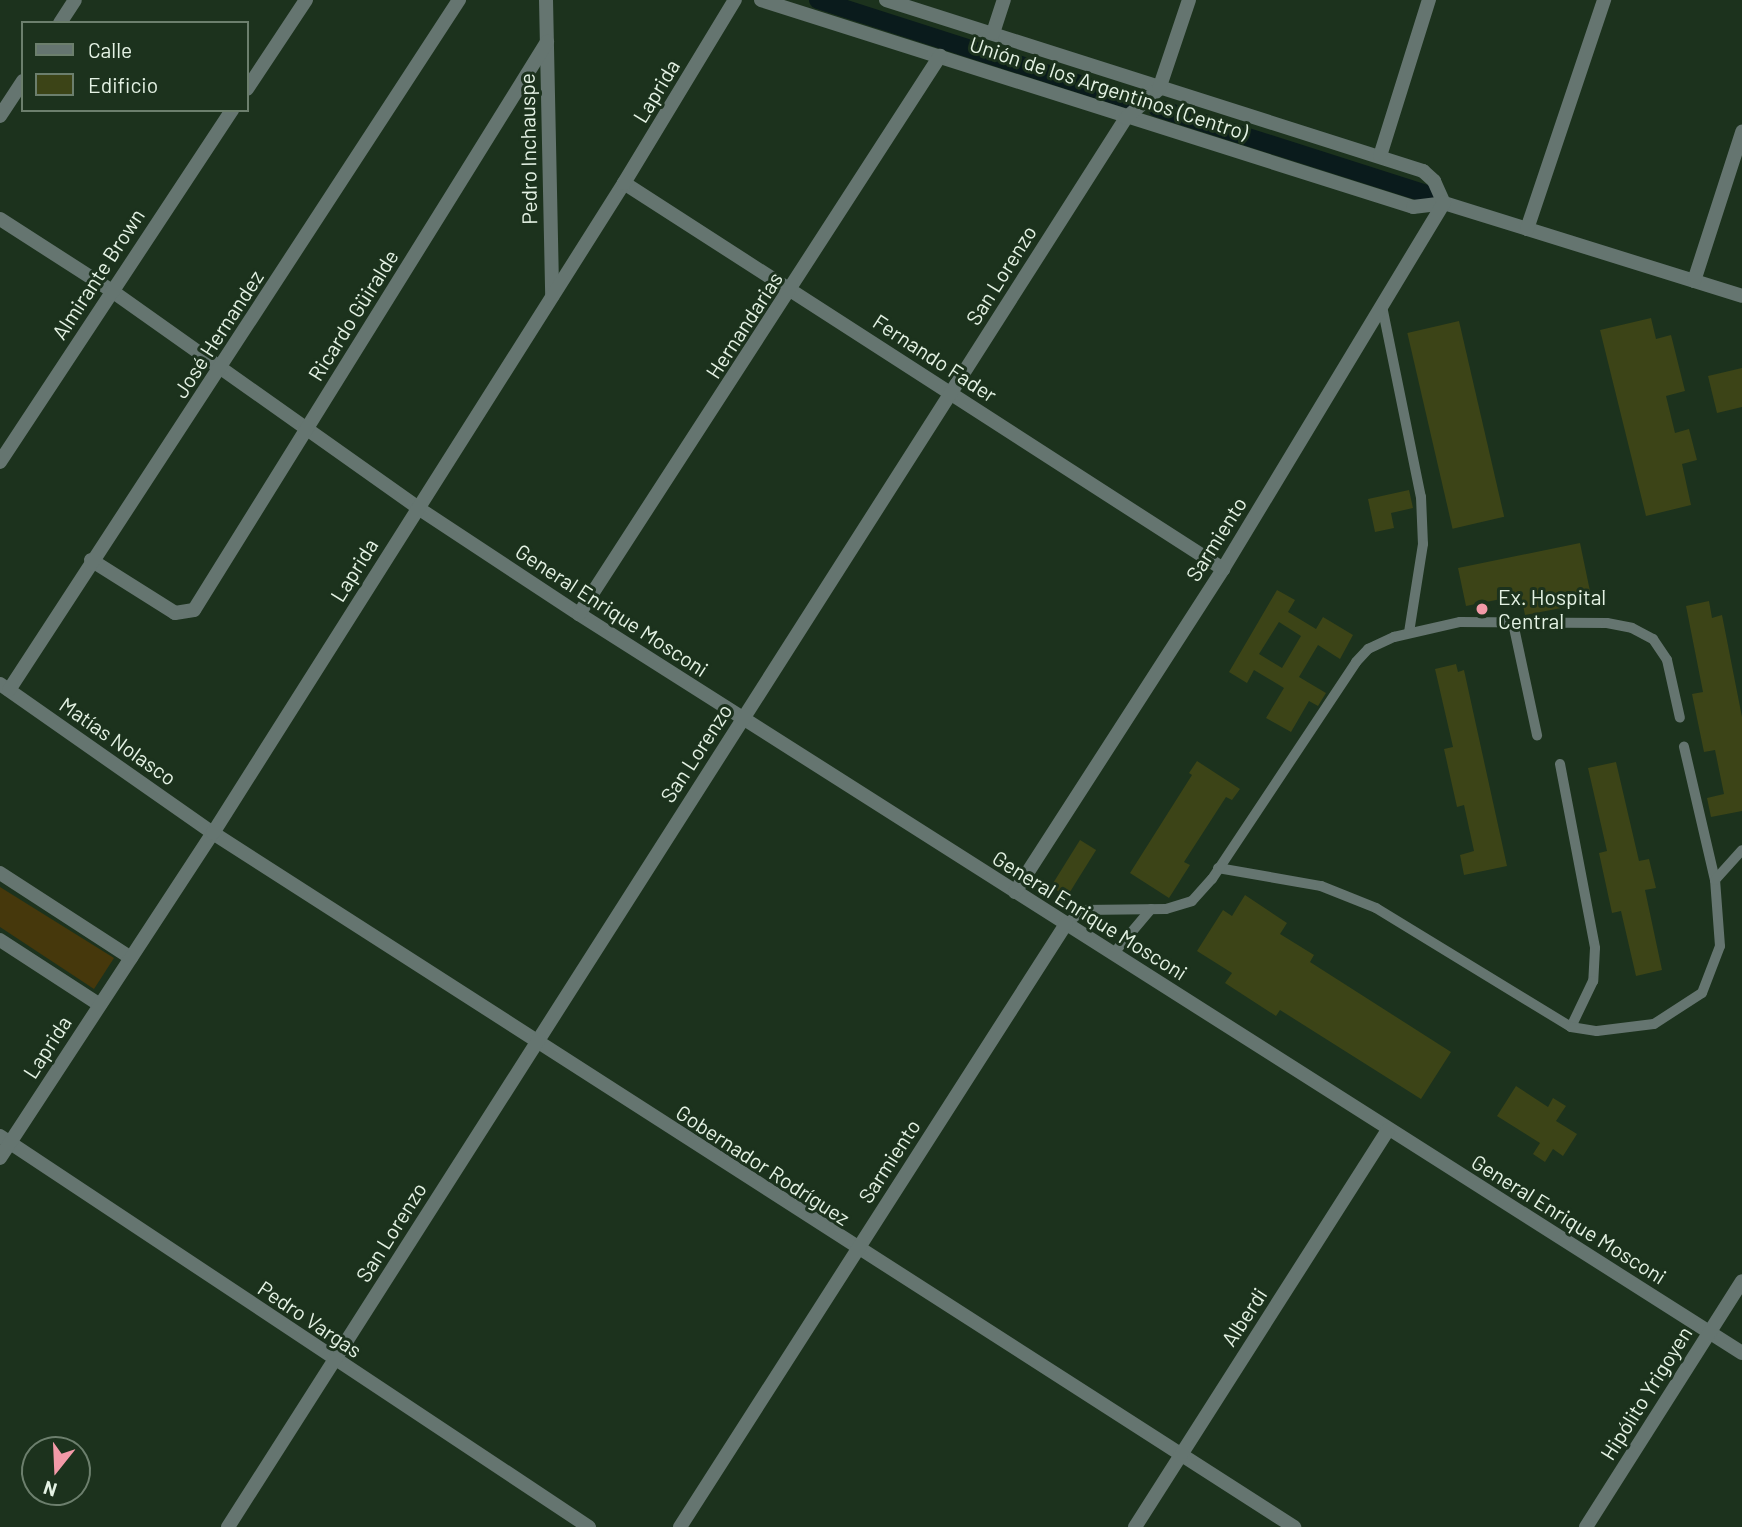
<!DOCTYPE html>
<html>
<head>
<meta charset="utf-8">
<style>
  body { margin:0 }
  #map { position:relative; width:1742px; height:1527px; overflow:hidden; background:#1c321d; font-family:Barlow,sans-serif }
  div>[style] { position:absolute }
  .green>* { inset:0; background:#46380c }
  .canal>* { height:18px; margin:-9px; padding:0 9px; transform-origin:9px; border-radius:9px; background:#0a1b1c }
  .building>* { inset:0; background:#3c4417; transform-origin:0 0 }
  .lane>* { height:10px; margin:-5px; padding:0 5px; transform-origin:5px; border-radius:5px; background:#657570 }
  .street>* { height:14px; margin:-7px; padding:0 7px; transform-origin:7px; border-radius:7px; background:#657570 }
  .dots>* { width:19px; height:19px; translate:-50% -50%; box-sizing:border-box; border:4px solid #1c321d; border-radius:50% }
  span { translate:-50% -50%; white-space:nowrap; text-align:center; line-height:1.15; -webkit-text-stroke:6px #1c321d; paint-order:stroke }
  .street-label { font-size:21px; color:#e4f2e4 }
  .poi-label { font-size:21px; color:#e4f2e4 }
  .left { translate:0 -50%; text-align:left }
  .legend { position:absolute; left:21px; top:21px; width:228px; height:91px; box-sizing:border-box; background:#1c321d; border:2px solid #6c7f6d; margin:0; padding:9px 12px; list-style:none; font-size:21px; color:#e4f2e4 }
  .legend li { display:flex; align-items:center; gap:14px; height:35px }
  .legend b { width:35px; border:2px solid #6c7f6d }
  .north { position:absolute; left:21px; top:1436px; width:70px; height:70px; box-sizing:border-box; background:#1c321d; border:2px solid #6c7f6d; border-radius:50%; rotate:198deg; font-size:19px; font-weight:700; line-height:28px; text-align:center; color:#e4f2e4 }
  .north::after { content:''; display:block; margin:auto; width:24px; height:32px; background:#f39aa8; clip-path:polygon(50% 0,100% 100%,50% 72%,0 100%) }
</style>
</head>
<body>
<div id="map">
  <div class="green">
    <div style="clip-path:polygon(0 887px,114px 958px,94px 989px,0 927px)"></div>
  </div>
  <div class="canal">
    <div style="left:818px;top:0;width:324px;rotate:17.8deg"></div>
    <div style="left:1157px;top:108px;width:283px;rotate:17.7deg"></div>
  </div>
  <div class="building">
    <div style="clip-path:polygon(1651px 318px,1656px 339px,1671px 335px,1685px 391px,1666px 396px,1675px 433px,1689px 429px,1697px 460px,1682px 464px,1691px 505px,1646px 516px,1600px 330px)"></div>
    <div style="left:1459px;top:321px;width:201px;height:53px;rotate:77deg"></div>
    <div style="clip-path:polygon(1742px 368px,1742px 407px,1717px 413px,1708px 376px)"></div>
    <div style="clip-path:polygon(1409px 490px,1413px 508px,1391px 513px,1394px 528px,1375px 532px,1368px 499px)"></div>
    <div style="clip-path:polygon(1580px 543px,1591px 596px,1581px 598px,1582px 604px,1525px 615px,1521px 595px,1466px 606px,1458px 568px)"></div>
    <div style="clip-path:polygon(evenodd,1277px 590px,1295px 600px,1288px 612px,1316px 629px,1323px 617px,1353px 635px,1340px 659px,1318px 645px,1299px 677px,1326px 693px,1318px 706px,1309px 701px,1291px 732px,1266px 718px,1284px 688px,1254px 670px,1247px 683px,1229px 672px,1277px 590px,1279px 622px,1301px 636px,1282px 668px,1259px 654px,1279px 622px)"></div>
    <div style="clip-path:polygon(1709px 601px,1712px 618px,1722px 615px,1742px 717px,1742px 811px,1711px 817px,1707px 798px,1724px 794px,1715px 750px,1704px 752px,1692px 694px,1703px 692px,1686px 606px)"></div>
    <div style="clip-path:polygon(1456px 664px,1458px 672px,1464px 670px,1507px 866px,1464px 875px,1460px 855px,1474px 851px,1464px 805px,1457px 807px,1444px 749px,1453px 747px,1435px 669px)"></div>
    <div style="clip-path:polygon(1197px 761px,1240px 789px,1232px 800px,1226px 797px,1184px 862px,1190px 865px,1169px 898px,1130px 873px,1192px 775px,1189px 773px)"></div>
    <div style="clip-path:polygon(1616px 762px,1639px 861px,1649px 859px,1656px 888px,1645px 890px,1662px 970px,1636px 976px,1621px 911px,1612px 913px,1599px 853px,1607px 851px,1588px 768px)"></div>
    <div style="left:1080px;top:840px;width:19px;height:55px;rotate:32deg"></div>
    <div style="clip-path:polygon(1245px 895px,1287px 923px,1280px 934px,1314px 955px,1310px 962px,1451px 1052px,1421px 1099px,1280px 1010px,1276px 1016px,1225px 983px,1232px 973px,1197px 951px,1223px 910px,1232px 916px)"></div>
    <div style="clip-path:polygon(1516px 1086px,1548px 1107px,1553px 1098px,1566px 1106px,1556px 1121px,1577px 1134px,1563px 1156px,1553px 1149px,1545px 1162px,1533px 1154px,1540px 1143px,1497px 1116px)"></div>
  </div>
  <div class="lane">
    <div style="left:1382px;top:306px;width:195px;rotate:78.5deg"></div>
    <div style="left:1421px;top:497px;width:47px;rotate:87.6deg"></div>
    <div style="left:1423px;top:544px;width:89px;rotate:99deg"></div>
    <div style="left:1513px;top:623px;width:115px;rotate:77.9deg"></div>
    <div style="left:1560px;top:764px;width:187px;rotate:79.2deg"></div>
    <div style="left:1595px;top:948px;width:33px;rotate:93deg"></div>
    <div style="left:1593px;top:981px;width:51px;rotate:115.6deg"></div>
    <div style="left:1218px;top:868px;width:105px;rotate:9.9deg"></div>
    <div style="left:1321px;top:886px;width:59px;rotate:21.8deg"></div>
    <div style="left:1376px;top:908px;width:228px;rotate:31.4deg"></div>
    <div style="left:1571px;top:1027px;width:26px;rotate:9deg"></div>
    <div style="left:1597px;top:1031px;width:57px;rotate:-7deg"></div>
    <div style="left:1654px;top:1024px;width:57px;rotate:-32.9deg"></div>
    <div style="left:1702px;top:993px;width:50px;rotate:-69deg"></div>
    <div style="left:1720px;top:946px;width:66px;rotate:-94.3deg"></div>
    <div style="left:1715px;top:880px;width:137px;rotate:-103.1deg"></div>
    <div style="left:1715px;top:880px;width:40px;rotate:-48deg"></div>
    <div style="left:1066px;top:924px;width:22px;rotate:-39deg"></div>
    <div style="left:1083px;top:910px;width:83px;rotate:-0.7deg"></div>
    <div style="left:1166px;top:909px;width:27px;rotate:-17deg"></div>
    <div style="left:1192px;top:901px;width:30px;rotate:-48deg"></div>
    <div style="left:1212px;top:879px;width:260px;rotate:-56.4deg"></div>
    <div style="left:1356px;top:662px;width:18px;rotate:-47deg"></div>
    <div style="left:1368px;top:649px;width:29px;rotate:-25deg"></div>
    <div style="left:1394px;top:637px;width:68px;rotate:-12.8deg"></div>
    <div style="left:1460px;top:622px;width:147px;rotate:0.4deg"></div>
    <div style="left:1607px;top:623px;width:25px;rotate:11deg"></div>
    <div style="left:1632px;top:628px;width:24px;rotate:28deg"></div>
    <div style="left:1653px;top:639px;width:25px;rotate:56deg"></div>
    <div style="left:1667px;top:660px;width:59px;rotate:77.4deg"></div>
    <div style="left:1113px;top:954px;width:59px;rotate:-49.8deg"></div>
  </div>
  <div class="street">
    <div style="left:546px;top:0;width:296px;rotate:88.8deg"></div>
    <div style="left:761px;top:0;width:684px;rotate:17.61deg"></div>
    <div style="left:1413px;top:207px;width:31px;rotate:-7deg"></div>
    <div style="left:1444px;top:203px;width:312px;rotate:17.3deg"></div>
    <div style="left:886px;top:0;width:564px;rotate:17.66deg"></div>
    <div style="left:1423px;top:171px;width:15px;rotate:42deg"></div>
    <div style="left:1434px;top:181px;width:24px;rotate:66deg"></div>
    <div style="left:60px;top:23px;width:27px;rotate:-57deg"></div>
    <div style="left:993px;top:33px;width:35px;rotate:-72deg"></div>
    <div style="left:247px;top:89px;width:107px;rotate:-56.5deg"></div>
    <div style="left:0;top:116px;width:42px;rotate:-56.7deg"></div>
    <div style="left:1380px;top:156px;width:164px;rotate:-72.6deg"></div>
    <div style="left:624px;top:183px;width:713px;rotate:32.8deg"></div>
    <div style="left:0;top:219px;width:133px;rotate:32.7deg"></div>
    <div style="left:112px;top:291px;width:375px;rotate:35.3deg"></div>
    <div style="left:418px;top:508px;width:193px;rotate:33.4deg"></div>
    <div style="left:579px;top:614px;width:1378px;rotate:32.43deg"></div>
    <div style="left:1527px;top:229px;width:242px;rotate:-71.4deg"></div>
    <div style="left:1694px;top:281px;width:157px;rotate:-72.1deg"></div>
    <div style="left:0;top:462px;width:422px;rotate:-56.6deg"></div>
    <div style="left:91px;top:560px;width:99px;rotate:32.2deg"></div>
    <div style="left:175px;top:613px;width:19px;rotate:-9deg"></div>
    <div style="left:194px;top:610px;width:669px;rotate:-58.14deg"></div>
    <div style="left:579px;top:614px;width:665px;rotate:-57.1deg"></div>
    <div style="left:0;top:684px;width:260px;rotate:35deg"></div>
    <div style="left:213px;top:833px;width:1285px;rotate:32.7deg"></div>
    <div style="left:9px;top:690px;width:824px;rotate:-56.89deg"></div>
    <div style="left:0;top:873px;width:156px;rotate:33deg"></div>
    <div style="left:1015px;top:892px;width:384px;rotate:-57.2deg"></div>
    <div style="left:1223px;top:569px;width:428px;rotate:-58.9deg"></div>
    <div style="left:0;top:940px;width:119px;rotate:33deg"></div>
    <div style="left:0;top:1136px;width:707px;rotate:33.58deg"></div>
    <div style="left:0;top:1158px;width:389px;rotate:-56.8deg"></div>
    <div style="left:213px;top:833px;width:769px;rotate:-57.69deg"></div>
    <div style="left:624px;top:183px;width:214px;rotate:-58.8deg"></div>
    <div style="left:228px;top:1527px;width:1671px;rotate:-57.49deg"></div>
    <div style="left:1126px;top:118px;width:44px;rotate:-41.3deg"></div>
    <div style="left:1159px;top:89px;width:94px;rotate:-71.4deg"></div>
    <div style="left:680px;top:1527px;width:716px;rotate:-57.38deg"></div>
    <div style="left:1135px;top:1527px;width:471px;rotate:-57.5deg"></div>
    <div style="left:1586px;top:1527px;width:291px;rotate:-57.6deg"></div>
  </div>
  <div class="dots">
    <div style="left:1482px;top:609px;background:#f39aa8"></div>
  </div>
  <div class="street-label">
    <span style="left:1109px;top:88px;rotate:18deg">Unión de los Argentinos (Centro)</span>
    <span style="left:656px;top:91px;rotate:-59deg">Laprida</span>
    <span style="left:528px;top:149px;rotate:-91deg">Pedro Inchauspe</span>
    <span style="left:98px;top:274px;rotate:-57deg">Almirante Brown</span>
    <span style="left:1001px;top:275px;rotate:-58deg">San Lorenzo</span>
    <span style="left:353px;top:315px;rotate:-58deg">Ricardo Güiralde</span>
    <span style="left:744px;top:325px;rotate:-57deg">Hernandarias</span>
    <span style="left:218px;top:334px;rotate:-57deg">José Hernandez</span>
    <span style="left:935px;top:358px;rotate:33deg">Fernando Fader</span>
    <span style="left:1216px;top:539px;rotate:-58deg">Sarmiento</span>
    <span style="left:354px;top:570px;rotate:-58deg">Laprida</span>
    <span style="left:612px;top:610px;rotate:33deg">General Enrique Mosconi</span>
    <span style="left:118px;top:741px;rotate:35deg">Matías Nolasco</span>
    <span style="left:696px;top:753px;rotate:-57deg">San Lorenzo</span>
    <span style="left:1090px;top:915px;rotate:32deg">General Enrique Mosconi</span>
    <span style="left:47px;top:1047px;rotate:-57deg">Laprida</span>
    <span style="left:889px;top:1161px;rotate:-57deg">Sarmiento</span>
    <span style="left:763px;top:1165px;rotate:33deg">Gobernador Rodríguez</span>
    <span style="left:1569px;top:1219px;rotate:32deg">General Enrique Mosconi</span>
    <span style="left:391px;top:1232px;rotate:-58deg">San Lorenzo</span>
    <span style="left:1244px;top:1317px;rotate:-57deg">Alberdi</span>
    <span style="left:310px;top:1319px;rotate:34deg">Pedro Vargas</span>
    <span style="left:1646px;top:1393px;rotate:-58deg">Hipólito Yrigoyen</span>
  </div>
  <div class="poi-label">
    <span class="left" style="left:1498px;top:609px">Ex. Hospital<br>Central</span>
  </div>
  <ul class="legend">
  <li><b style="height:9px;background:#657570"></b>Calle</li>
  <li><b style="height:19px;background:#3c4417"></b>Edificio</li>
  </ul>
  <div class="north">N</div>
</div>
</body>
</html>
